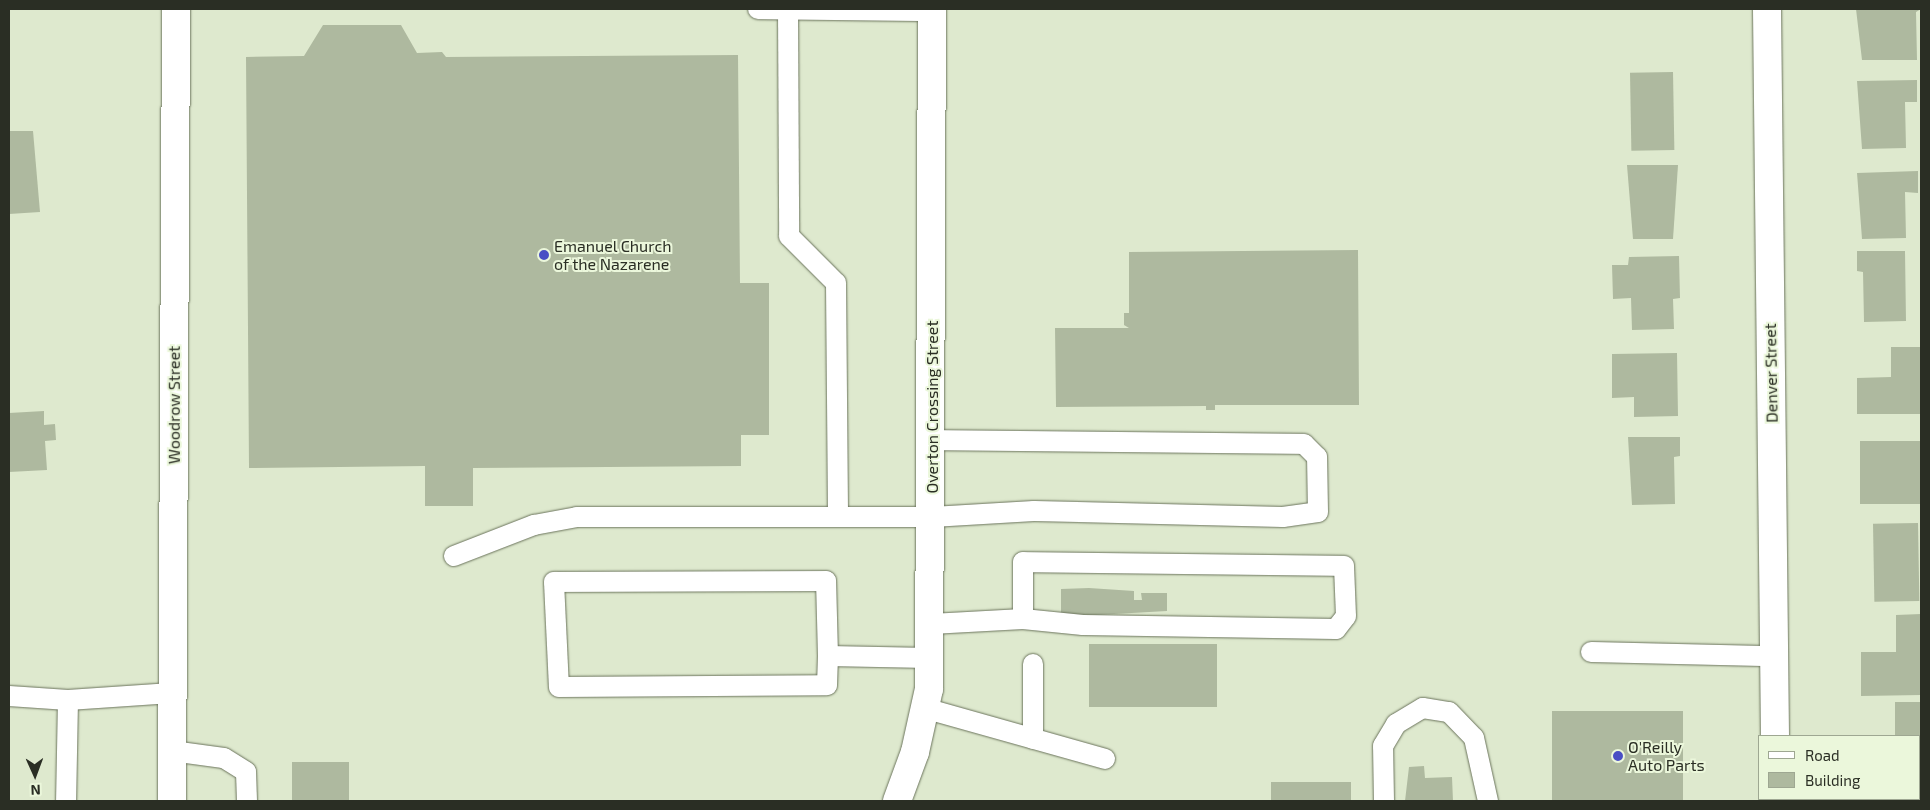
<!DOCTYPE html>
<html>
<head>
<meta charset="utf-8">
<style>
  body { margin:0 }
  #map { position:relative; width:1930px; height:810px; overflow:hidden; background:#dee9ce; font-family:"Exo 2",sans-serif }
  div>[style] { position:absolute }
  .building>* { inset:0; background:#aeb99f; transform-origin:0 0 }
  .roads { filter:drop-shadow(0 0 1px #6b745c) drop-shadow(0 0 1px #6b745c) }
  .service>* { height:20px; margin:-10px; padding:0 10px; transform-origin:10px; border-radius:10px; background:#fff }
  .minor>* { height:28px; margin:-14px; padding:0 14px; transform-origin:14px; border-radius:14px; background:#fff }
  .secondary>* { height:28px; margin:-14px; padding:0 14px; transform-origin:14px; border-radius:14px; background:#fff }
  .dots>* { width:14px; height:14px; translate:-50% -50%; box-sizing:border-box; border:2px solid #ebf7db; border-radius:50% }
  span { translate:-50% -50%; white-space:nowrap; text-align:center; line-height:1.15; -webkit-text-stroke:4px #ebf7db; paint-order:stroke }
  .poi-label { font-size:16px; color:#2a2e24 }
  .left { translate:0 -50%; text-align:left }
  .street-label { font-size:16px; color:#2a2e24 }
  .frame { position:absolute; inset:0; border:10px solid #2a2e24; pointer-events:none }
  .legend { position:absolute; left:1758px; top:735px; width:162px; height:65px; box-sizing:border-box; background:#ebf7db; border:1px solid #9ea792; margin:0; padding:6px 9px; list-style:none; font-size:15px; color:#2a2e24 }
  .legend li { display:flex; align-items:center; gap:10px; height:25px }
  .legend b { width:25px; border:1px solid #9ea792 }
  .north { position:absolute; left:10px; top:750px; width:50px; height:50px; -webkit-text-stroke:4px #ebf7db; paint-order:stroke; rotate:178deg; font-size:14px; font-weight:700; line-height:20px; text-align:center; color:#2a2e24 }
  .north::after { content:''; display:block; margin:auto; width:18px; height:22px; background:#2a2e24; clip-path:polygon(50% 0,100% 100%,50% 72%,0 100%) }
</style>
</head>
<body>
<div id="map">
  <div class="building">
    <div style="clip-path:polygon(1856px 9px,1921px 9px,1916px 12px,1917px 60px,1862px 60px)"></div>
    <div style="clip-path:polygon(323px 25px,401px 25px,417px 53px,442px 52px,446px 57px,738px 55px,740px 283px,769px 283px,769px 435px,741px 435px,741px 466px,473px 468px,473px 506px,425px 506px,425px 466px,249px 468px,246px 57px,304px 56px)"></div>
    <div style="left:1673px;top:72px;width:78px;height:43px;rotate:89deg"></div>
    <div style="clip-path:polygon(1917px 80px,1917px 102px,1905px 102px,1906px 148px,1862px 149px,1857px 81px)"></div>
    <div style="clip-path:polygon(9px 131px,33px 131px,40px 212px,9px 214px)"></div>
    <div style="clip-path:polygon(1627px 165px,1678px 165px,1673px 239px,1633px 239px)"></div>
    <div style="clip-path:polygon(1918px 171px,1918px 193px,1905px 192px,1906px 238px,1862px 239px,1857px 173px)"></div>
    <div style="clip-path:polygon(1358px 250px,1359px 405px,1215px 405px,1215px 410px,1206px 410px,1206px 406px,1056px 407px,1055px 328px,1129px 328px,1124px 325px,1124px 313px,1129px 313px,1129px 252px)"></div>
    <div style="clip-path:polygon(1857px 251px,1905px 251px,1906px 321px,1864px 322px,1863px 272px,1857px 271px)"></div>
    <div style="clip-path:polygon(1679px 256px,1680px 298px,1673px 299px,1674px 329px,1632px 330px,1631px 298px,1613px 299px,1612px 265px,1628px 265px,1629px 257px)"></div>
    <div style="clip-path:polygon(1891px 347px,1921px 347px,1921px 414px,1857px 414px,1857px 378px,1891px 377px)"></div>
    <div style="clip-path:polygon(1677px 353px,1678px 416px,1634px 417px,1634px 397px,1612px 398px,1612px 354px)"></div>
    <div style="clip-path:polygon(44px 411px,44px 425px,55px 424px,56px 440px,45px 441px,47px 470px,9px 472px,9px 413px)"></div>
    <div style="clip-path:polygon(1628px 437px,1680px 437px,1680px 456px,1674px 457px,1675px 504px,1632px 505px)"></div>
    <div style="left:1921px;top:441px;width:63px;height:61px;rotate:90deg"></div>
    <div style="left:1918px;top:523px;width:78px;height:45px;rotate:89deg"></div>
    <div style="clip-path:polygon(1089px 588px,1134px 591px,1134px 600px,1142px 600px,1141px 593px,1167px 593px,1167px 611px,1061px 617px,1061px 589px)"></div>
    <div style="clip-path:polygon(1921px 614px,1921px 695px,1861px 696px,1861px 652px,1896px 652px,1896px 615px)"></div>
    <div style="left:1217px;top:644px;width:63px;height:128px;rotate:90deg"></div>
    <div style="clip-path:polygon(1895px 702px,1921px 702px,1921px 786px,1919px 736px,1895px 736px)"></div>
    <div style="left:1552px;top:711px;width:131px;height:90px"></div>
    <div style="left:292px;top:762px;width:57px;height:39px"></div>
    <div style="clip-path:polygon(1424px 766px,1425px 778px,1452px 777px,1453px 801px,1405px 801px,1409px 767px)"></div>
    <div style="left:1351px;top:782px;width:19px;height:80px;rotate:90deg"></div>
  </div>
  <div class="roads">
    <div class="service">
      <div style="left:758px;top:9px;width:174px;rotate:0.7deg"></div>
      <div style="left:788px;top:9px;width:227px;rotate:89.7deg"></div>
      <div style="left:789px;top:236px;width:66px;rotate:45deg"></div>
      <div style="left:836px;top:283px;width:232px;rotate:89.5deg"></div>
      <div style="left:454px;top:556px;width:86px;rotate:-21.2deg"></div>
      <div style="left:534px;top:525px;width:44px;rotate:-10.5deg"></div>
      <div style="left:577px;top:517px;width:355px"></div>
      <div style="left:932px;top:517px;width:102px;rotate:-3.4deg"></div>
      <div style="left:1034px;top:511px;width:249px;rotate:1.4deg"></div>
      <div style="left:1283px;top:517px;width:35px;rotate:-8deg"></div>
      <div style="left:1318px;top:512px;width:55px;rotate:-91deg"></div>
      <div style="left:1317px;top:457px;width:18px;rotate:-135deg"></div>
      <div style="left:1304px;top:444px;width:372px;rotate:-179.4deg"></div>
      <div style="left:931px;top:624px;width:92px;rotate:-3.1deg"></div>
      <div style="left:1023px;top:619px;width:60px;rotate:5.7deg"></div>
      <div style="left:1083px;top:625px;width:253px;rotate:0.9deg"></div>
      <div style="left:1336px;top:629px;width:16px;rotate:-52deg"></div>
      <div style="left:1346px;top:616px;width:50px;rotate:-92.3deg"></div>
      <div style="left:1344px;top:566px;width:321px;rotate:-179.3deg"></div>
      <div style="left:1023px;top:562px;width:57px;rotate:90deg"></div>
      <div style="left:1591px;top:652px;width:183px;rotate:1.3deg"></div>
      <div style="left:828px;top:656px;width:75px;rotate:-91.5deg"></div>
      <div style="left:826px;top:581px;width:272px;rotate:179.8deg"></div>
      <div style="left:554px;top:582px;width:105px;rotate:87.3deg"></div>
      <div style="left:559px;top:687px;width:268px;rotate:-0.4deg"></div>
      <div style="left:827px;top:685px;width:29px;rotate:-88deg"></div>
      <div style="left:828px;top:656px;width:101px;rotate:1.1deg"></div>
      <div style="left:9px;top:696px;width:59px;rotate:3.9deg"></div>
      <div style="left:68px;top:700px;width:101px;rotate:91.1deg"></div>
      <div style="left:68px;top:700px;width:104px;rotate:-3.9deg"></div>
      <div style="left:924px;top:708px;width:188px;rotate:15.7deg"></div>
      <div style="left:1033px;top:739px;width:75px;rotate:-90deg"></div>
      <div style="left:172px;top:751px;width:52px;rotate:7.7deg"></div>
      <div style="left:224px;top:758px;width:26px;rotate:32deg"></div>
      <div style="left:246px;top:772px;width:29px;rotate:88deg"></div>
      <div style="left:1384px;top:801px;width:55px;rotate:-91deg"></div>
      <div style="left:1383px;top:746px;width:26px;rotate:-59deg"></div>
      <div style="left:1396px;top:724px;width:31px;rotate:-31deg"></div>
      <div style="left:1423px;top:708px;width:26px;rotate:9deg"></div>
      <div style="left:1449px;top:712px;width:36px;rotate:46deg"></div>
      <div style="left:1474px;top:738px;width:65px;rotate:77.5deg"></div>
    </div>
    <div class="minor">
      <div style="left:1767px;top:9px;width:727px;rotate:89.37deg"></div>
      <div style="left:1779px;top:799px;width:2px;rotate:63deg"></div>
      <div style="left:172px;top:801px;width:792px;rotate:-89.71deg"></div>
    </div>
    <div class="secondary">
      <div style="left:897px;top:801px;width:52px;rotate:-69.8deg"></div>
      <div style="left:915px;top:752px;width:65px;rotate:-77.5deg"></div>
      <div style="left:929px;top:689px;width:680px;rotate:-89.75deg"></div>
    </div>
  </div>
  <div class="dots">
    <div style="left:544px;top:255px;background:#494ec4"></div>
    <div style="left:1618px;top:756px;background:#494ec4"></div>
  </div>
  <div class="poi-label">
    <span class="left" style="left:554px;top:255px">Emanuel Church<br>of the Nazarene</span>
    <span class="left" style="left:1628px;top:756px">O'Reilly<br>Auto Parts</span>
  </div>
  <div class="street-label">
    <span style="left:1771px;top:373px;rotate:-91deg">Denver Street</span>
    <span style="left:174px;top:405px;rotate:-90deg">Woodrow Street</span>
    <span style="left:932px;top:407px;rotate:-90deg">Overton Crossing Street</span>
  </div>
  <div class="frame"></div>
  <ul class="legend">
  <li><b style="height:6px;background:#fff"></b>Road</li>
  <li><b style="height:14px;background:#aeb99f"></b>Building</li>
  </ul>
  <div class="north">N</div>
</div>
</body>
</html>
